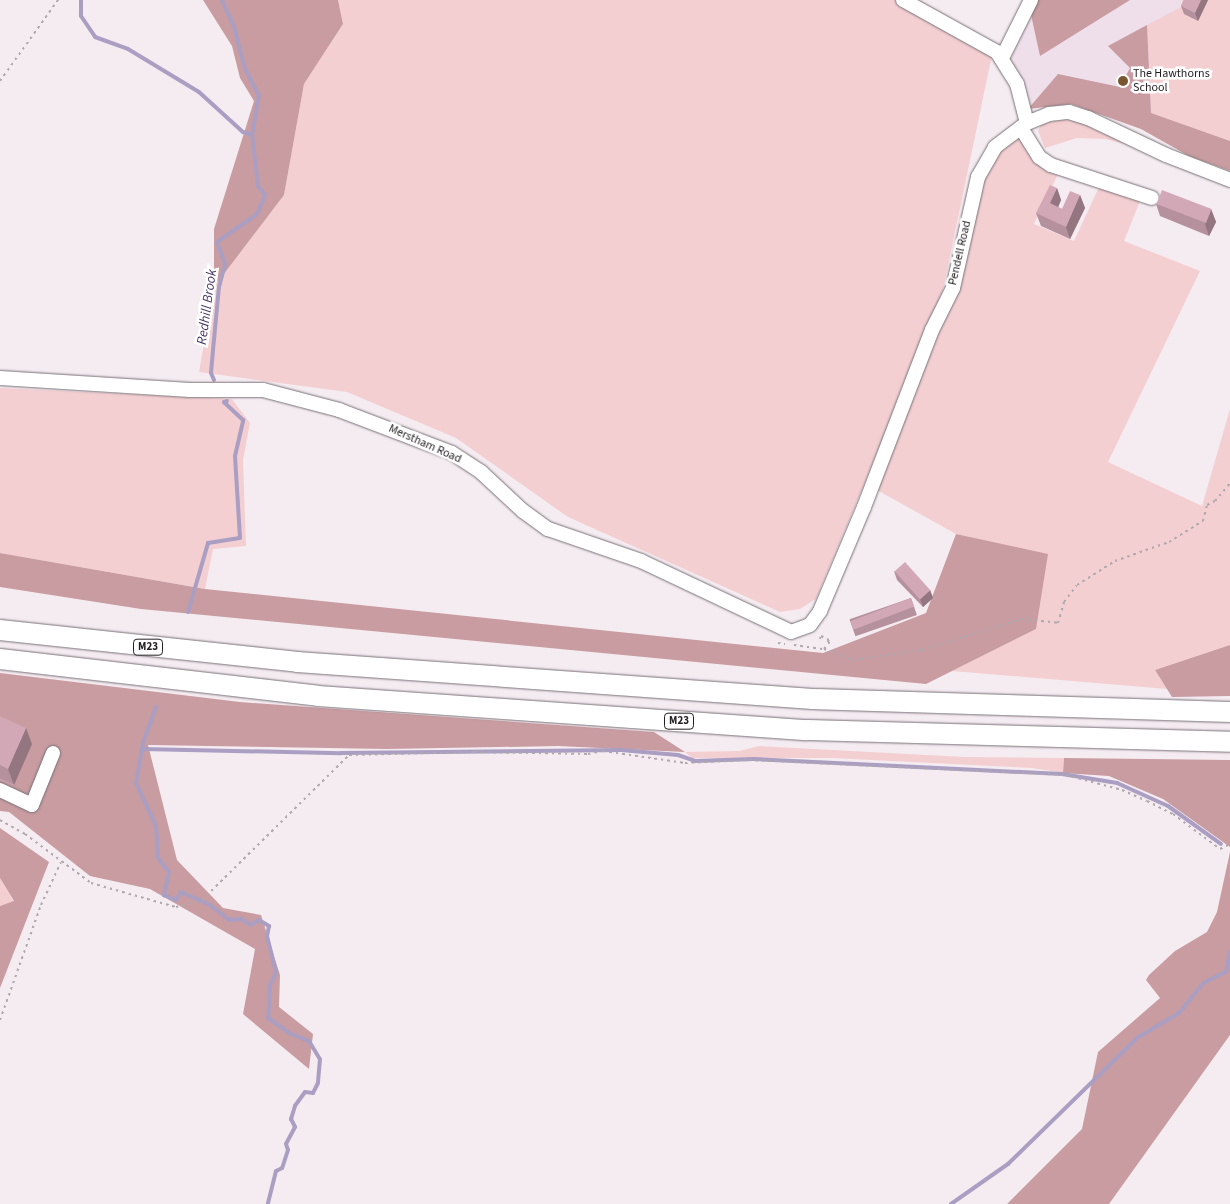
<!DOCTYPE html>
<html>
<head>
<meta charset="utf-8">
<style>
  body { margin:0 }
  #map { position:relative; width:1230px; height:1204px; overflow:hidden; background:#f5ecf2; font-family:"Source Sans 3",sans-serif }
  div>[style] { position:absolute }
  .built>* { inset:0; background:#eedfea }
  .green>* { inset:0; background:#f3cfd2 }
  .forest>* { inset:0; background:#c89ca0 }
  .stream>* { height:4px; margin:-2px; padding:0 2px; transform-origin:2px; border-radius:2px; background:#aa9ec2 }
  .path>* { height:2px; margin-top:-1px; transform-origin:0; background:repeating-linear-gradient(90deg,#afa8ad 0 2.5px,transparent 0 6.5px) }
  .roads { filter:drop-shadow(0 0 1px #787076) drop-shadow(0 0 1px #787076) }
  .minor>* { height:14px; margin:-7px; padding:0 7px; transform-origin:7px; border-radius:7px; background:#fff }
  .highway>* { height:20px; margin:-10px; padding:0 10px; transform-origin:10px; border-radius:10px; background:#fff }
  .wall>* { inset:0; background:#b5909d; transform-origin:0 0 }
  .shaded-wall>* { inset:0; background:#937680 }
  .building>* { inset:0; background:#d2a8b7; transform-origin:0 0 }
  .dots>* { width:14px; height:14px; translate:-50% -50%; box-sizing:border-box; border:2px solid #fff; border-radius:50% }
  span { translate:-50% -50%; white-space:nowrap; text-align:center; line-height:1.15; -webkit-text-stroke:5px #fff; paint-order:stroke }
  .shield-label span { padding:1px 4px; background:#fff; border:1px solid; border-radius:4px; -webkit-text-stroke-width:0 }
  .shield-label { font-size:11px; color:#221e21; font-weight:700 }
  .poi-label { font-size:12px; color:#221e21 }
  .left { translate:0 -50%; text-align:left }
  .street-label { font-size:12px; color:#221e21 }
  .water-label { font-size:14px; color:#463464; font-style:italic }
</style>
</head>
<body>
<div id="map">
  <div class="built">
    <div style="clip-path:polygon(1035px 0,1230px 0,1230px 171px,1189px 156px,1141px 129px,1071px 104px,1028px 109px,1005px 58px)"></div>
  </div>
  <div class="green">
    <div style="clip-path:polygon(338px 0,898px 0,992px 55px,940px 304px,816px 599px,800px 609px,780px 612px,568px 517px,456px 438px,347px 392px,199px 372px,214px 287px,284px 195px,304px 84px,343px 24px)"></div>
    <div style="clip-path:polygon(1182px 0,1230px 0,1230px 141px,1151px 113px,1147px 25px,1183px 6px)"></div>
    <div style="clip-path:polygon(1064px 119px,1093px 125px,1134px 146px,1105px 139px,1077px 138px,1045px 148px,1038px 131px,1041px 124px)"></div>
    <div style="clip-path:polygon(1025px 133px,1039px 157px,1061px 168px,1034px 224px,1074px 241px,1100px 185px,1140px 201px,1124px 241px,1200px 271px,1108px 462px,1202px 506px,1230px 409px,1230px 645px,1155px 670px,1167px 689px,952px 671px,1036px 629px,973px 538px,956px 534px,877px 490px,915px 394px,914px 385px,953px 304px,986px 171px,1001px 148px)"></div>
    <div style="clip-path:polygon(0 388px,232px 399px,250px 423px,243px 460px,246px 546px,213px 549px,205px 589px,0 553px)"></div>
    <div style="clip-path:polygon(759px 746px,964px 757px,1064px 758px,1063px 773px,1032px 768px,832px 758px,692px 758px,685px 752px,740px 751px)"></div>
    <div style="clip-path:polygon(0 878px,14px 902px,0 906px)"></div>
  </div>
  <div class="forest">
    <div style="clip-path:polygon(203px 0,338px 0,343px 24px,304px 84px,284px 195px,214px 287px,214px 229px,254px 101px,240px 78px,232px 46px)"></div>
    <div style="clip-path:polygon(1035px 0,1130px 0,1040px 56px,1030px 10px)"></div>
    <div style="clip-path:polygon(1147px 25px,1151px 113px,1230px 141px,1230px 171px,1189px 156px,1141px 129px,1071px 104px,1028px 109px,1058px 74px,1120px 87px,1130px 68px,1108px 46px)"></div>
    <div style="clip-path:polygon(956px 534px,1048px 554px,1036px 629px,926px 684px,141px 609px,0 587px,0 553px,205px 589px,823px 653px,926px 613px)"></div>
    <div style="clip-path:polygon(1230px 645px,1230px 696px,1172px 697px,1155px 670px)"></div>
    <div style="clip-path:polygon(0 673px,240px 702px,654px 732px,685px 752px,558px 746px,387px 749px,148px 745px,177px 860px,223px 908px,261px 915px,280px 975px,279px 1007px,313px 1034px,309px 1069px,243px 1014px,255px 949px,150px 889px,90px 876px,9px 812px,0 811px,0 779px,14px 785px,0 729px)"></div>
    <div style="clip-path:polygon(1064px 758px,1230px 760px,1230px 847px,1163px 799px,1109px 776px,1063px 773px)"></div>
    <div style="clip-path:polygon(0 828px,49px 862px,0 988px,0 906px,14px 901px,0 878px)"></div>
    <div style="clip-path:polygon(1230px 852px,1230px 1035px,1109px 1204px,1007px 1204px,1082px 1129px,1098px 1052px,1160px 998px,1146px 980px,1149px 975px,1175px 951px,1207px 932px,1217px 912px)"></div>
  </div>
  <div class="stream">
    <div style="left:81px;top:0;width:16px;rotate:90deg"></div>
    <div style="left:81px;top:16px;width:25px;rotate:56deg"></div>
    <div style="left:95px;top:37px;width:35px;rotate:20deg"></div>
    <div style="left:128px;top:49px;width:83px;rotate:31.2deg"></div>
    <div style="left:199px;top:92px;width:59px;rotate:42.3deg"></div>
    <div style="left:243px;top:132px;width:9px;rotate:18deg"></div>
    <div style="left:214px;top:380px;width:8px;rotate:-113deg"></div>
    <div style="left:211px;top:373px;width:23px;rotate:-85deg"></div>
    <div style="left:213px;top:350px;width:63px;rotate:-84.6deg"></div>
    <div style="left:219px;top:287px;width:24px;rotate:-75deg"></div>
    <div style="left:225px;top:264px;width:23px;rotate:-110deg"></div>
    <div style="left:217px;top:242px;width:49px;rotate:-35deg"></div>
    <div style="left:257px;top:214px;width:21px;rotate:-67deg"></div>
    <div style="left:265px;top:195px;width:11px;rotate:-128deg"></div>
    <div style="left:258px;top:186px;width:51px;rotate:-96.7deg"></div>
    <div style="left:252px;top:135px;width:40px;rotate:-80deg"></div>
    <div style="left:259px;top:96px;width:30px;rotate:-117deg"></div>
    <div style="left:245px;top:69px;width:43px;rotate:-104.7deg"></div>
    <div style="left:234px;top:27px;width:30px;rotate:-114deg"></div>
    <div style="left:188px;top:612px;width:72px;rotate:-73.8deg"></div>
    <div style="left:208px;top:543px;width:32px;rotate:-9deg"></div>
    <div style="left:240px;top:538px;width:82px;rotate:-93.5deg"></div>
    <div style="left:235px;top:456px;width:37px;rotate:-77deg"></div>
    <div style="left:243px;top:420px;width:26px;rotate:-137deg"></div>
    <div style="left:224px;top:402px;width:3px;rotate:-18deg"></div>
    <div style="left:156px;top:707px;width:38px;rotate:110deg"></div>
    <div style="left:143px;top:743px;width:41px;rotate:99.9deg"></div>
    <div style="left:136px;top:783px;width:47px;rotate:65.1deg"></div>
    <div style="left:156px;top:826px;width:32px;rotate:86deg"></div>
    <div style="left:158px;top:858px;width:18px;rotate:52deg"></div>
    <div style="left:169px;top:872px;width:24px;rotate:102deg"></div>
    <div style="left:164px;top:895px;width:13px;rotate:23deg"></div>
    <div style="left:176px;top:900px;width:9px;rotate:-58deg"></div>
    <div style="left:181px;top:892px;width:32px;rotate:24deg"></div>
    <div style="left:210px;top:905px;width:24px;rotate:38deg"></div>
    <div style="left:229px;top:920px;width:13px;rotate:-4deg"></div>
    <div style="left:242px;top:919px;width:10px;rotate:37deg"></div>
    <div style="left:250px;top:925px;width:10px;rotate:-29deg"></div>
    <div style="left:259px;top:920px;width:12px;rotate:31deg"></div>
    <div style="left:269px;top:926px;width:10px;rotate:101deg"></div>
    <div style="left:267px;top:936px;width:38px;rotate:76deg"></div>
    <div style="left:276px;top:973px;width:13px;rotate:117deg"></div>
    <div style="left:270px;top:985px;width:33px;rotate:93deg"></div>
    <div style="left:268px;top:1018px;width:28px;rotate:35deg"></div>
    <div style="left:291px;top:1034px;width:19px;rotate:21deg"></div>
    <div style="left:309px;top:1041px;width:21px;rotate:59deg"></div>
    <div style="left:320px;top:1059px;width:24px;rotate:95deg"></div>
    <div style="left:318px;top:1083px;width:11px;rotate:117deg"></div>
    <div style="left:313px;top:1093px;width:8px;rotate:-173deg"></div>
    <div style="left:305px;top:1092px;width:17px;rotate:126deg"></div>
    <div style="left:295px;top:1106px;width:14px;rotate:107deg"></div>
    <div style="left:291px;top:1119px;width:9px;rotate:63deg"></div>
    <div style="left:295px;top:1127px;width:19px;rotate:118deg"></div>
    <div style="left:286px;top:1144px;width:6px;rotate:72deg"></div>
    <div style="left:288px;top:1150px;width:19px;rotate:108deg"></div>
    <div style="left:282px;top:1168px;width:7px;rotate:153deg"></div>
    <div style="left:276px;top:1171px;width:34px;rotate:104deg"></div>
    <div style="left:142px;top:749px;width:199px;rotate:1.2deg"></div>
    <div style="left:341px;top:753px;width:280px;rotate:-0.6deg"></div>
    <div style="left:621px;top:750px;width:57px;rotate:5deg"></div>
    <div style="left:678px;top:755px;width:18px;rotate:19deg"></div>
    <div style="left:695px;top:761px;width:59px;rotate:-1.9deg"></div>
    <div style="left:754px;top:759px;width:308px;rotate:2.8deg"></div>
    <div style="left:1062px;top:774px;width:56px;rotate:9.3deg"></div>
    <div style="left:1117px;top:783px;width:56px;rotate:24.3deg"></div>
    <div style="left:1168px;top:806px;width:65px;rotate:35.6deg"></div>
    <div style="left:951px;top:1204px;width:70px;rotate:-35.1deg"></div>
    <div style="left:1008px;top:1164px;width:180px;rotate:-44.3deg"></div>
    <div style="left:1137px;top:1038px;width:49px;rotate:-30.8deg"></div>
    <div style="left:1179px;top:1013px;width:38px;rotate:-51deg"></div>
    <div style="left:1203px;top:983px;width:25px;rotate:-26deg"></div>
    <div style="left:1226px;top:972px;width:20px;rotate:-79deg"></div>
  </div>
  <div class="path">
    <div style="left:0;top:81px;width:100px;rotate:-54.4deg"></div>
    <div style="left:820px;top:639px;width:3px;rotate:-72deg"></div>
    <div style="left:821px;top:636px;width:9px;rotate:27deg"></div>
    <div style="left:829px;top:640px;width:4px;rotate:124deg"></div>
    <div style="left:778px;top:643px;width:7px;rotate:8deg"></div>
    <div style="left:794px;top:645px;width:30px;rotate:8deg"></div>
    <div style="left:824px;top:649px;width:13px;rotate:-51deg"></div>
    <div style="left:824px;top:649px;width:32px;rotate:20deg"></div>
    <div style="left:854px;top:660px;width:68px;rotate:-8.5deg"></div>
    <div style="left:921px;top:650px;width:106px;rotate:-17.1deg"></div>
    <div style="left:1022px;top:619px;width:36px;rotate:6deg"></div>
    <div style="left:1058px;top:623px;width:22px;rotate:-74deg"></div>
    <div style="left:1064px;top:602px;width:21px;rotate:-53deg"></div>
    <div style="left:1077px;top:585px;width:45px;rotate:-32.3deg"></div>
    <div style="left:1115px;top:561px;width:57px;rotate:-19.4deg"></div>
    <div style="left:1169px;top:542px;width:40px;rotate:-32deg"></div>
    <div style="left:1203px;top:521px;width:16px;rotate:-76deg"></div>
    <div style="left:1207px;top:505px;width:9px;rotate:-27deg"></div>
    <div style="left:1215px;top:501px;width:23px;rotate:-50deg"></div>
    <div style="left:0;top:820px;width:29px;rotate:29deg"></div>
    <div style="left:25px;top:834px;width:82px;rotate:36.6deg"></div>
    <div style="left:91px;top:883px;width:88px;rotate:15.8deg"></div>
    <div style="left:176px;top:907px;width:27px;rotate:-15deg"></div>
    <div style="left:202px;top:900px;width:206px;rotate:-44.6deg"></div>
    <div style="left:349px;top:755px;width:125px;rotate:-1.4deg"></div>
    <div style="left:474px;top:752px;width:114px;rotate:1deg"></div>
    <div style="left:588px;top:754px;width:15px;rotate:-11deg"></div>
    <div style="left:603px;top:751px;width:83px;rotate:8.3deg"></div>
    <div style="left:685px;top:763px;width:64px;rotate:-2.7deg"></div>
    <div style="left:749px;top:760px;width:317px;rotate:2.7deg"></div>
    <div style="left:1066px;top:775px;width:58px;rotate:15deg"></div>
    <div style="left:1122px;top:790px;width:27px;rotate:24deg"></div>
    <div style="left:1147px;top:801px;width:29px;rotate:27deg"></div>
    <div style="left:1173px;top:814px;width:59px;rotate:36.7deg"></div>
    <div style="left:1220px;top:849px;width:11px;rotate:-27deg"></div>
    <div style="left:0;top:1020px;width:122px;rotate:-70.4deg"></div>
    <div style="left:41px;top:905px;width:47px;rotate:-65.1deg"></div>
  </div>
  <div class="roads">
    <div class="minor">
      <div style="left:903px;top:0;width:107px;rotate:29deg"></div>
      <div style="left:997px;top:52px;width:38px;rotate:58deg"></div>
      <div style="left:1017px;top:84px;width:40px;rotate:75.6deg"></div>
      <div style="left:1002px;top:58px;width:65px;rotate:-63.4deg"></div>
      <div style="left:1021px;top:128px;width:34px;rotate:58deg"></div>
      <div style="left:1039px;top:157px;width:14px;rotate:34deg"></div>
      <div style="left:1051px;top:165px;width:106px;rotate:18.1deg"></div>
      <div style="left:0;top:378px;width:190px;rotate:3.6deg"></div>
      <div style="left:190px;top:390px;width:73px"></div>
      <div style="left:263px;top:390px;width:79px;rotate:14.7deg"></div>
      <div style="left:339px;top:410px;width:121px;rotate:20.8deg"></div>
      <div style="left:452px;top:453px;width:35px;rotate:33deg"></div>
      <div style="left:481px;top:472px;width:57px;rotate:42.9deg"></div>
      <div style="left:523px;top:511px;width:31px;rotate:36deg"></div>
      <div style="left:548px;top:529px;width:98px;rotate:19deg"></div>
      <div style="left:641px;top:561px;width:166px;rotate:25.3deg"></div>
      <div style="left:791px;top:632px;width:20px;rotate:-20deg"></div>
      <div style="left:810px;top:625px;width:17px;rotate:-54deg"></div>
      <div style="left:820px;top:611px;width:113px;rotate:-67.1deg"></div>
      <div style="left:864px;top:507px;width:190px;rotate:-69deg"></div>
      <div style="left:932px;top:330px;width:47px;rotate:-63.4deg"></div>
      <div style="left:953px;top:288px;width:114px;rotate:-77.3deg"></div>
      <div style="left:978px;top:177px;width:34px;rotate:-60deg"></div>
      <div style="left:995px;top:147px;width:40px;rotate:-37deg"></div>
      <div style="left:1027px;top:123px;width:24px;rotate:-22deg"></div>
      <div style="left:1049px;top:114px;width:20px;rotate:-6deg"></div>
      <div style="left:1069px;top:112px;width:20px;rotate:18deg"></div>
      <div style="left:1088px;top:118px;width:86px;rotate:25.4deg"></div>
      <div style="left:1166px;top:155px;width:69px;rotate:21.3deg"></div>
      <div style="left:0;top:790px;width:35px;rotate:25deg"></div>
      <div style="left:32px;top:805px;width:56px;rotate:-68deg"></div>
    </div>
    <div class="highway">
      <div style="left:0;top:630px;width:299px;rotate:6.1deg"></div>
      <div style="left:297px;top:662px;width:517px;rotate:4.1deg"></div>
      <div style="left:813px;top:699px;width:417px;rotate:1.8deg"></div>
      <div style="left:0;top:659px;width:320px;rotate:6.6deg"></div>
      <div style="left:318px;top:696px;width:490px;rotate:4deg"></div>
      <div style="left:807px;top:730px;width:423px;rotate:1.6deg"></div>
    </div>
  </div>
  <div class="wall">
    <div style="clip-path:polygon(1184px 0,1208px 0,1198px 21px,1184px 14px,1181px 6px)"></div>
    <div style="clip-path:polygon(1057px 188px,1061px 200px,1058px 207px,1062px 209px,1080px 195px,1085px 208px,1070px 239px,1041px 226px,1036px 213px)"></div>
    <div style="clip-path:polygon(1156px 204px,1211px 209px,1216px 222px,1209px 236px,1160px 216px)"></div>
    <div style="clip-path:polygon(894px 571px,930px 590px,933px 598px,923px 607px,897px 580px)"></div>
    <div style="left:911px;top:598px;width:18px;height:65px;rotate:71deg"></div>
    <div style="clip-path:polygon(0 716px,32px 744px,14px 785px,0 779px)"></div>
  </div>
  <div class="shaded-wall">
    <div style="clip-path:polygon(1201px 0,1208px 0,1198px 21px,1195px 13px)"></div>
    <div style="clip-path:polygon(1057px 188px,1061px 200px,1055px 215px,1050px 203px)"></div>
    <div style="clip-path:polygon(1080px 195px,1085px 208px,1070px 239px,1066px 227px)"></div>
    <div style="clip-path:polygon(1211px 209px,1216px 222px,1209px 236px,1205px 224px)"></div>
    <div style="clip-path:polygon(930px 590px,933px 598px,923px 607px,920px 599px)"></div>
    <div style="clip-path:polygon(26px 728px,32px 744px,14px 785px,8px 769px)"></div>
  </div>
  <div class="building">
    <div style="clip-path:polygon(1184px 0,1201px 0,1195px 13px,1181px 6px)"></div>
    <div style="clip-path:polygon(1050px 185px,1057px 188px,1050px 203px,1062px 209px,1070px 191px,1080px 195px,1066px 227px,1036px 213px)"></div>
    <div style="left:1162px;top:190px;width:53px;height:15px;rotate:21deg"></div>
    <div style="left:905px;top:562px;width:38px;height:14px;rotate:48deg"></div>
    <div style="left:911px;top:598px;width:9px;height:65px;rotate:69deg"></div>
    <div style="clip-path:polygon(0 716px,26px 728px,8px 769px,0 765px)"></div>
  </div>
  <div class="dots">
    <div style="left:1123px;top:81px;background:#79562f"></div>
  </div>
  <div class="shield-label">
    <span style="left:148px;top:647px">M23</span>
    <span style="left:679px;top:721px">M23</span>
  </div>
  <div class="poi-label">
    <span class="left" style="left:1133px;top:81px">The Hawthorns<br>School</span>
  </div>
  <div class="street-label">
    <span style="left:960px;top:253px;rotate:-77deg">Pendell Road</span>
    <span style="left:425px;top:444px;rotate:24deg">Merstham Road</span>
  </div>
  <div class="water-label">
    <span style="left:207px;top:307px;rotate:-82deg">Redhill Brook</span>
  </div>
</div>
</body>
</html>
